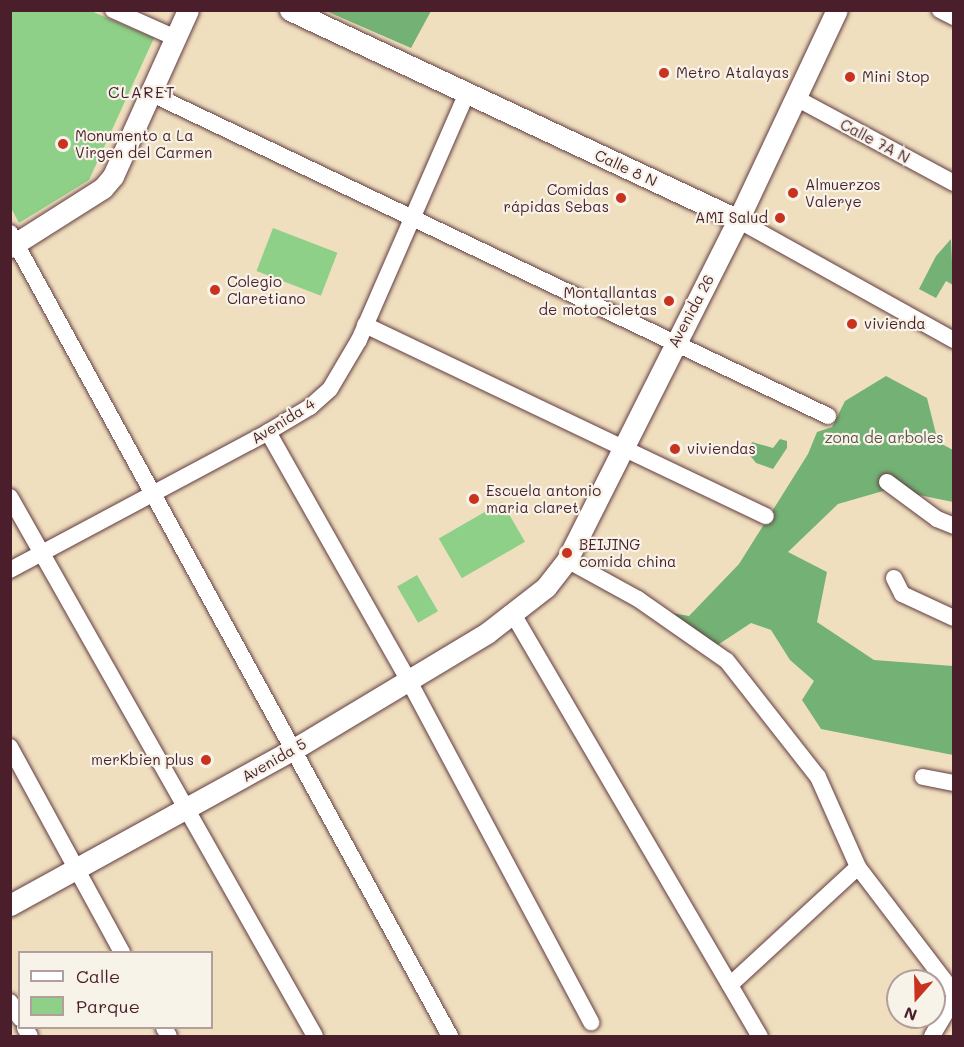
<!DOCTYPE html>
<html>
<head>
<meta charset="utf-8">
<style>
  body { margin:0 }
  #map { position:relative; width:964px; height:1047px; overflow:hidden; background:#f0dfbf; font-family:Mali,sans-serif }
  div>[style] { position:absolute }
  .green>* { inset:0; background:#8fd088; transform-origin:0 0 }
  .forest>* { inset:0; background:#73b274 }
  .roads { filter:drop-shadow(0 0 2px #633c41) drop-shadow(0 0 2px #633c41) }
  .minor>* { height:16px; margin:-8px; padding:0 8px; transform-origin:8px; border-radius:8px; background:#fff }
  .tertiary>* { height:21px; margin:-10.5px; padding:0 10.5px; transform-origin:10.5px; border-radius:10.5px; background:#fff }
  .dots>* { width:16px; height:16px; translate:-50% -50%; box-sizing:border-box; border:3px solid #f7f3e8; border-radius:50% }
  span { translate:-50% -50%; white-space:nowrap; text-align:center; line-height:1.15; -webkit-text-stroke:4.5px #f7f3e8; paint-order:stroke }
  .poi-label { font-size:15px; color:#4a1f2b }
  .left { translate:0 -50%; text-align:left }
  .right { translate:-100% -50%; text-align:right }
  .street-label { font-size:15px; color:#4a1f2b }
  .park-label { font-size:15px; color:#5f5447 }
  .neighbourhood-label { font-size:16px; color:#4a1f2b; letter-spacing:1.5px }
  .frame { position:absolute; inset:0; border:12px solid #4a1f2b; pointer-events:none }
  .legend { position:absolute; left:18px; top:951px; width:195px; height:78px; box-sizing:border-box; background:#f7f3e8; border:2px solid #b29e9c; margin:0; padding:8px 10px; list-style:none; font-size:18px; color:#4a1f2b }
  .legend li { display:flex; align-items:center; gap:12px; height:30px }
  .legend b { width:30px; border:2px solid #b29e9c }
  .north { position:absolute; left:886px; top:969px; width:60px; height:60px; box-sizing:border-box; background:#f7f3e8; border:2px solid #b29e9c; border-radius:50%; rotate:200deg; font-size:16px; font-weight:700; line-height:24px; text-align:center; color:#4a1f2b }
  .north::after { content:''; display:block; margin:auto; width:21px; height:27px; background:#c8321e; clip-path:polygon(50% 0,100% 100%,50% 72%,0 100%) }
</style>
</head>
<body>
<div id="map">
  <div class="green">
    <div style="clip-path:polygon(10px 11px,91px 11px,154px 38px,89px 180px,19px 223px,10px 206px)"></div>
    <div style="left:273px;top:228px;width:69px;height:46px;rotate:21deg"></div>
    <div style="left:502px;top:502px;width:46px;height:73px;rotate:60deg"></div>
    <div style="left:417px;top:575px;width:42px;height:23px;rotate:60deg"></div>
  </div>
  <div class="forest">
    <div style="clip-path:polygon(326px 11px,431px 11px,411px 48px)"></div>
    <div style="clip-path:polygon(951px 239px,953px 285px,946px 281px,936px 298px,919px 289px,936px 256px)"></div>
    <div style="clip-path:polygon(886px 376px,927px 398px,938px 442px,953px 450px,953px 502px,890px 489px,838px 504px,788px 552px,827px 572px,817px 622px,874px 660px,953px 666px,953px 755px,821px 729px,802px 700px,814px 681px,790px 660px,771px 630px,751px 623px,713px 648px,666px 612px,689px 616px,739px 564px,808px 454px,817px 432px,832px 427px,845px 401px)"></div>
    <div style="clip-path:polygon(780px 439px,787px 441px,787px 448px,773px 469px,756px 463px,748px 453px,752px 442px,773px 448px)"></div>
  </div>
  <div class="roads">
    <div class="minor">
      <div style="left:113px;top:10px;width:69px;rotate:24deg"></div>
      <div style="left:940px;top:10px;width:16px;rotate:27deg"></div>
      <div style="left:150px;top:93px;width:751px;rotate:25.47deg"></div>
      <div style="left:796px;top:98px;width:179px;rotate:28.3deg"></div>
      <div style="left:738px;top:220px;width:247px;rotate:29.1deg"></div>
      <div style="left:10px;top:233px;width:916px;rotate:61.28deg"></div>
      <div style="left:365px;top:325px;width:444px;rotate:25.5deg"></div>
      <div style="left:268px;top:432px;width:286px;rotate:60.5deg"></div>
      <div style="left:409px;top:681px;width:387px;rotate:61.9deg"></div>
      <div style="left:887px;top:482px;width:62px;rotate:36.5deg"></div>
      <div style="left:937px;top:519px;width:18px;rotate:22deg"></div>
      <div style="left:10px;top:497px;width:619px;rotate:60.5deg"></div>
      <div style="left:567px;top:560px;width:81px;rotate:28.8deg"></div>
      <div style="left:638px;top:599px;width:108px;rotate:34.9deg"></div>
      <div style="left:727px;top:661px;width:147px;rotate:51.9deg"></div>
      <div style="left:818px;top:777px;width:98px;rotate:66deg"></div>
      <div style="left:858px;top:867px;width:158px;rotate:52.7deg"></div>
      <div style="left:10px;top:570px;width:293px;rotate:-28.1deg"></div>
      <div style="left:268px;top:432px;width:49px;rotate:-30.8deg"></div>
      <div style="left:310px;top:407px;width:27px;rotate:-42deg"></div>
      <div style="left:330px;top:389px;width:57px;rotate:-59.4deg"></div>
      <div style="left:359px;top:340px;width:270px;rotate:-66.4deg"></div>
      <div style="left:894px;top:578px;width:18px;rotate:63deg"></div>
      <div style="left:902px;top:594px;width:57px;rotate:24.8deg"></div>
      <div style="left:513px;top:614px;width:489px;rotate:59.7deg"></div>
      <div style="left:10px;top:747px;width:234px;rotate:61.4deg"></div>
      <div style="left:923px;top:777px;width:32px;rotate:11deg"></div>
      <div style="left:730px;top:985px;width:174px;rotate:-42.7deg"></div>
      <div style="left:10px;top:1002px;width:19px;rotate:58deg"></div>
      <div style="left:25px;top:1028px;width:9px;rotate:58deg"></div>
      <div style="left:164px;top:1028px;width:9px;rotate:58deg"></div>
      <div style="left:932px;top:1036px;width:43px;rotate:-59.3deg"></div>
    </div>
    <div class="tertiary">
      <div style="left:290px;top:10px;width:495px;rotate:25.1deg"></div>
      <div style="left:10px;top:247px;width:110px;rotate:-32.4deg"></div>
      <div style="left:103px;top:188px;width:16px;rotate:-50deg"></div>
      <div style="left:113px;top:176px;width:182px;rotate:-65.7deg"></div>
      <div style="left:10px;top:905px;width:324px;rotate:-28.8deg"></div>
      <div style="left:294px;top:749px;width:225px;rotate:-31deg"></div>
      <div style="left:487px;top:633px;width:75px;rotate:-37.9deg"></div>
      <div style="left:546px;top:587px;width:34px;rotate:-52deg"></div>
      <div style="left:567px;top:560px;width:381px;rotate:-63.3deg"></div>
      <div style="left:738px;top:220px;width:232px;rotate:-64.8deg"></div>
    </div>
  </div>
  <div class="dots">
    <div style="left:664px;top:73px;background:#c8321e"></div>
    <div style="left:850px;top:77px;background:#c8321e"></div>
    <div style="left:63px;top:144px;background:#c8321e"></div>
    <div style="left:793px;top:193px;background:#c8321e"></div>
    <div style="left:621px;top:198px;background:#c8321e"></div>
    <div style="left:780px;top:218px;background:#c8321e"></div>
    <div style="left:215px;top:290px;background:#c8321e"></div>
    <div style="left:669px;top:301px;background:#c8321e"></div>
    <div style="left:852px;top:324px;background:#c8321e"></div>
    <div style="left:675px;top:449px;background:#c8321e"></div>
    <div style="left:474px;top:499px;background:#c8321e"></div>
    <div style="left:567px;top:553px;background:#c8321e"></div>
    <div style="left:206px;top:760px;background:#c8321e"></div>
  </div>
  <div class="poi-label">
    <span class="left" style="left:676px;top:73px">Metro Atalayas</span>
    <span class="left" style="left:862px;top:77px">Mini Stop</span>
    <span class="left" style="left:75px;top:144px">Monumento a La<br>Virgen del Carmen</span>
    <span class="left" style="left:805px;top:193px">Almuerzos<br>Valerye</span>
    <span class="right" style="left:609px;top:198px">Comidas<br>rápidas Sebas</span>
    <span class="right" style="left:768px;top:218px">AMI Salud</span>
    <span class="left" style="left:227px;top:290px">Colegio<br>Claretiano</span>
    <span class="right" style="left:657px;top:301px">Montallantas<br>de motocicletas</span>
    <span class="left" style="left:864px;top:324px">vivienda</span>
    <span class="left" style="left:687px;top:449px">viviendas</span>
    <span class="left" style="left:486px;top:499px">Escuela antonio<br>maria claret</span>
    <span class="left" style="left:579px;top:553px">BEIJING<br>comida china</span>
    <span class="right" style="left:194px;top:760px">merKbien plus</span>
  </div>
  <div class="street-label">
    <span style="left:875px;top:141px;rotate:28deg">Calle 7A N</span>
    <span style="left:626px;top:168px;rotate:25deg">Calle 8 N</span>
    <span style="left:691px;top:311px;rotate:-62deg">Avenida 26</span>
    <span style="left:283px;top:421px;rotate:-32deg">Avenida 4</span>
    <span style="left:274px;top:760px;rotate:-30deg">Avenida 5</span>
  </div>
  <div class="park-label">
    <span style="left:884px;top:438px">zona de arboles</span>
  </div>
  <div class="neighbourhood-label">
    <span style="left:142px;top:92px">CLARET</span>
  </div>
  <div class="frame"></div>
  <ul class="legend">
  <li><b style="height:8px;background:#fff"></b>Calle</li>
  <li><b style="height:16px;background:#8fd088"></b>Parque</li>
  </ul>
  <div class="north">N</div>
</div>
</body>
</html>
